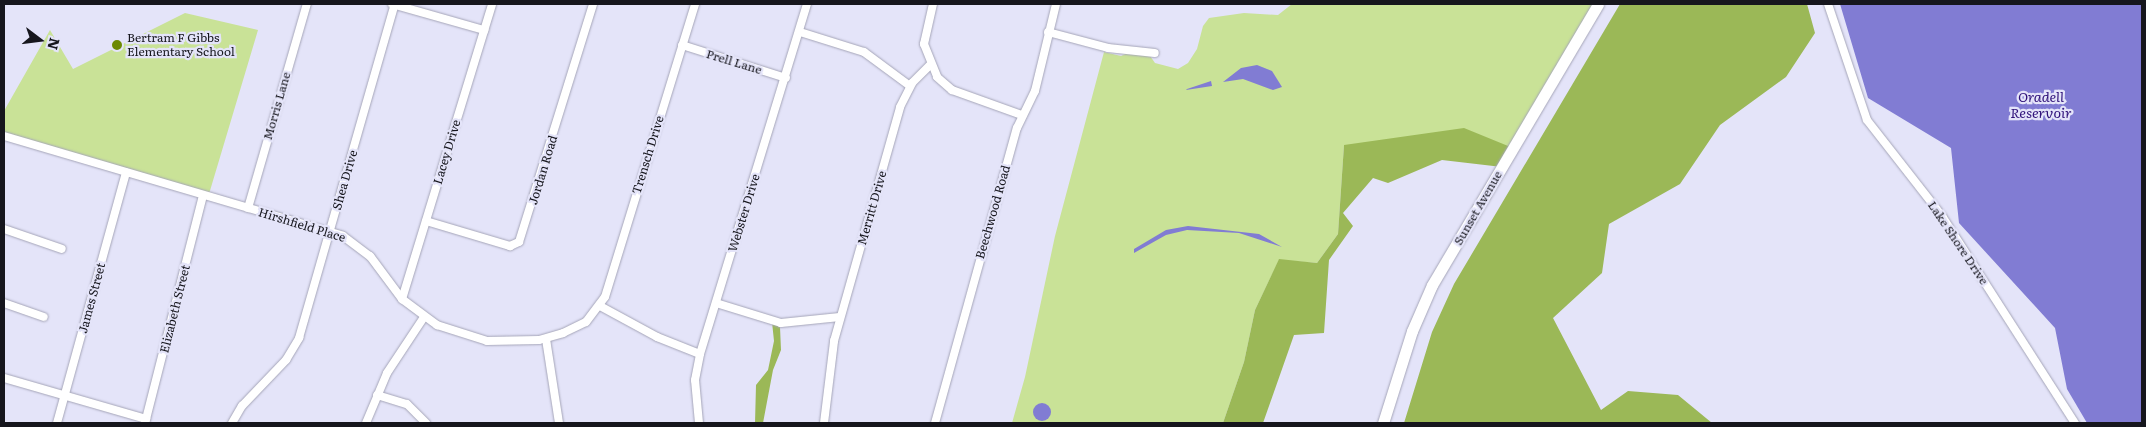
<!DOCTYPE html>
<html>
<head>
<meta charset="utf-8">
<style>
  body { margin:0 }
  #map { position:relative; width:2146px; height:427px; overflow:hidden; background:#e4e4f9; font-family:Literata,serif }
  div>[style] { position:absolute }
  .green>* { inset:0; background:#c9e297 }
  .forest>* { inset:0; background:#9bb857 }
  .water>* { inset:0; background:#817cd3 }
  .round { border-radius:50% }
  .roads { filter:drop-shadow(0 0 1px #a5a5b8) drop-shadow(0 0 1px #a5a5b8) }
  .street>* { height:8px; margin:-4px; padding:0 4px; transform-origin:4px; border-radius:4px; background:#fff }
  .secondary>* { height:11px; margin:-5.5px; padding:0 5.5px; transform-origin:5.5px; border-radius:5.5px; background:#fff }
  .dots>* { width:14px; height:14px; translate:-50% -50%; box-sizing:border-box; border:2px solid #e4e4f9; border-radius:50% }
  span { translate:-50% -50%; white-space:nowrap; text-align:center; line-height:1.15; -webkit-text-stroke:4.5px #e4e4f9; paint-order:stroke }
  .poi-label { font-size:12px; color:#16161d }
  .left { translate:0 -50%; text-align:left }
  .street-label { font-size:12px; color:#16161d }
  .water-label { font-size:14px; color:#2e1079; font-style:italic }
  .frame { position:absolute; inset:0; border:5px solid #16161d; pointer-events:none }
  .north { position:absolute; left:15px; top:15px; width:50px; height:50px; -webkit-text-stroke:4px #e4e4f9; paint-order:stroke; rotate:105deg; font-size:14px; font-weight:700; line-height:20px; text-align:center; color:#16161d }
  .north::after { content:''; display:block; margin:auto; width:18px; height:22px; background:#16161d; clip-path:polygon(50% 0,100% 100%,50% 72%,0 100%) }
</style>
</head>
<body>
<div id="map">
  <div class="green">
    <div style="clip-path:polygon(1292px 4px,1598px 4px,1513px 148px,1498px 144px,1344px 145px,1338px 234px,1317px 263px,1279px 260px,1255px 310px,1244px 362px,1223px 423px,1012px 423px,1025px 377px,1055px 236px,1104px 52px,1121px 56px,1132px 51px,1148px 53px,1155px 63px,1178px 69px,1188px 63px,1197px 49px,1203px 26px,1209px 18px,1244px 13px,1278px 15px)"></div>
    <div style="clip-path:polygon(185px 13px,258px 30px,209px 194px,4px 137px,4px 111px,50px 30px,73px 69px)"></div>
  </div>
  <div class="forest">
    <div style="clip-path:polygon(1620px 4px,1807px 4px,1815px 33px,1786px 77px,1720px 125px,1680px 184px,1609px 224px,1602px 273px,1553px 318px,1601px 410px,1628px 391px,1678px 395px,1712px 423px,1404px 423px,1432px 332px,1454px 284px)"></div>
    <div style="clip-path:polygon(1464px 128px,1513px 148px,1502px 167px,1442px 160px,1388px 183px,1373px 178px,1343px 213px,1353px 226px,1329px 260px,1324px 333px,1294px 335px,1263px 423px,1223px 423px,1244px 362px,1255px 310px,1279px 259px,1317px 263px,1338px 234px,1344px 145px)"></div>
    <div style="clip-path:polygon(772px 322px,785px 323px,780px 327px,781px 350px,773px 370px,763px 423px,755px 423px,756px 385px,768px 370px,774px 341px)"></div>
  </div>
  <div class="water">
    <div style="clip-path:polygon(1840px 4px,2142px 4px,2142px 423px,2087px 423px,2067px 389px,2055px 328px,1959px 223px,1951px 148px,1868px 98px)"></div>
    <div style="clip-path:polygon(1257px 65px,1272px 71px,1282px 87px,1273px 90px,1243px 79px,1223px 82px,1241px 68px)"></div>
    <div style="clip-path:polygon(1211px 81px,1212px 86px,1186px 90px,1187px 89px)"></div>
    <div style="clip-path:polygon(1188px 226px,1259px 234px,1282px 247px,1239px 233px,1187px 230px,1166px 235px,1134px 253px,1134px 249px,1166px 230px)"></div>
    <div class="round" style="left:1033px;top:403px;width:18px;height:18px"></div>
  </div>
  <div class="roads">
    <div class="street">
      <div style="left:392px;top:4px;width:96px;rotate:15.8deg"></div>
      <div style="left:933px;top:4px;width:41px;rotate:102.7deg"></div>
      <div style="left:924px;top:44px;width:35px;rotate:68deg"></div>
      <div style="left:937px;top:77px;width:20px;rotate:41deg"></div>
      <div style="left:952px;top:90px;width:74px;rotate:19.7deg"></div>
      <div style="left:1828px;top:4px;width:122px;rotate:71.4deg"></div>
      <div style="left:1867px;top:120px;width:122px;rotate:52deg"></div>
      <div style="left:1942px;top:216px;width:246px;rotate:57.3deg"></div>
      <div style="left:800px;top:32px;width:67px;rotate:17.4deg"></div>
      <div style="left:864px;top:52px;width:57px;rotate:36.5deg"></div>
      <div style="left:1048px;top:32px;width:62px;rotate:14.9deg"></div>
      <div style="left:1108px;top:48px;width:47px;rotate:6.1deg"></div>
      <div style="left:682px;top:45px;width:109px;rotate:17.6deg"></div>
      <div style="left:4px;top:136px;width:353px;rotate:16.4deg"></div>
      <div style="left:343px;top:236px;width:34px;rotate:37deg"></div>
      <div style="left:370px;top:256px;width:54px;rotate:53.3deg"></div>
      <div style="left:402px;top:299px;width:44px;rotate:36.6deg"></div>
      <div style="left:437px;top:325px;width:52px;rotate:17.7deg"></div>
      <div style="left:487px;top:341px;width:52px;rotate:-1.1deg"></div>
      <div style="left:539px;top:340px;width:25px;rotate:-16deg"></div>
      <div style="left:563px;top:333px;width:25px;rotate:-26deg"></div>
      <div style="left:586px;top:322px;width:31px;rotate:-53deg"></div>
      <div style="left:605px;top:297px;width:307px;rotate:-72.9deg"></div>
      <div style="left:248px;top:208px;width:212px;rotate:-73.9deg"></div>
      <div style="left:426px;top:221px;width:88px;rotate:16.6deg"></div>
      <div style="left:510px;top:246px;width:10px;rotate:-24deg"></div>
      <div style="left:519px;top:242px;width:249px;rotate:-72.7deg"></div>
      <div style="left:4px;top:229px;width:61px;rotate:19deg"></div>
      <div style="left:402px;top:299px;width:308px;rotate:-73deg"></div>
      <div style="left:4px;top:303px;width:42px;rotate:19.3deg"></div>
      <div style="left:716px;top:303px;width:68px;rotate:17.1deg"></div>
      <div style="left:781px;top:323px;width:59px;rotate:-5.8deg"></div>
      <div style="left:600px;top:306px;width:65px;rotate:28.5deg"></div>
      <div style="left:657px;top:337px;width:46px;rotate:21.6deg"></div>
      <div style="left:546px;top:339px;width:85px;rotate:81.2deg"></div>
      <div style="left:4px;top:378px;width:148px;rotate:16.1deg"></div>
      <div style="left:377px;top:395px;width:31px;rotate:17deg"></div>
      <div style="left:407px;top:404px;width:27px;rotate:45deg"></div>
      <div style="left:57px;top:423px;width:260px;rotate:-74.6deg"></div>
      <div style="left:145px;top:423px;width:235px;rotate:-75.7deg"></div>
      <div style="left:232px;top:423px;width:20px;rotate:-60deg"></div>
      <div style="left:242px;top:406px;width:64px;rotate:-46.3deg"></div>
      <div style="left:286px;top:360px;width:26px;rotate:-59deg"></div>
      <div style="left:299px;top:338px;width:348px;rotate:-74deg"></div>
      <div style="left:366px;top:423px;width:54px;rotate:-67.2deg"></div>
      <div style="left:387px;top:373px;width:67px;rotate:-56.5deg"></div>
      <div style="left:699px;top:423px;width:43px;rotate:-95.3deg"></div>
      <div style="left:695px;top:380px;width:26px;rotate:-79deg"></div>
      <div style="left:700px;top:354px;width:366px;rotate:-73deg"></div>
      <div style="left:824px;top:423px;width:83px;rotate:-83deg"></div>
      <div style="left:834px;top:341px;width:243px;rotate:-74.2deg"></div>
      <div style="left:900px;top:107px;width:27px;rotate:-63deg"></div>
      <div style="left:912px;top:83px;width:25px;rotate:-45deg"></div>
      <div style="left:935px;top:423px;width:306px;rotate:-74.5deg"></div>
      <div style="left:1017px;top:128px;width:41px;rotate:-64.1deg"></div>
      <div style="left:1035px;top:91px;width:89px;rotate:-76.4deg"></div>
    </div>
    <div class="secondary">
      <div style="left:1383px;top:423px;width:96px;rotate:-72.5deg"></div>
      <div style="left:1412px;top:331px;width:50px;rotate:-66.5deg"></div>
      <div style="left:1432px;top:285px;width:326px;rotate:-59.4deg"></div>
    </div>
  </div>
  <div class="dots">
    <div style="left:117px;top:45px;background:#6c8903"></div>
  </div>
  <div class="poi-label">
    <span class="left" style="left:127px;top:45px">Bertram F Gibbs<br>Elementary School</span>
  </div>
  <div class="street-label">
    <span style="left:734px;top:62px;rotate:17deg">Prell Lane</span>
    <span style="left:277px;top:106px;rotate:-74deg">Morris Lane</span>
    <span style="left:447px;top:152px;rotate:-73deg">Lacey Drive</span>
    <span style="left:648px;top:155px;rotate:-73deg">Trensch Drive</span>
    <span style="left:543px;top:170px;rotate:-73deg">Jordan Road</span>
    <span style="left:345px;top:180px;rotate:-74deg">Shea Drive</span>
    <span style="left:872px;top:208px;rotate:-74deg">Merritt Drive</span>
    <span style="left:1478px;top:208px;rotate:-60deg">Sunset Avenue</span>
    <span style="left:993px;top:212px;rotate:-74deg">Beechwood Road</span>
    <span style="left:744px;top:213px;rotate:-73deg">Webster Drive</span>
    <span style="left:302px;top:225px;rotate:17deg">Hirshfield Place</span>
    <span style="left:1958px;top:243px;rotate:56deg">Lake Shore Drive</span>
    <span style="left:92px;top:298px;rotate:-75deg">James Street</span>
    <span style="left:175px;top:309px;rotate:-76deg">Elizabeth Street</span>
  </div>
  <div class="water-label">
    <span style="left:2041px;top:104px">Oradell<br>Reservoir</span>
  </div>
  <div class="frame"></div>
  <div class="north">N</div>
</div>
</body>
</html>
